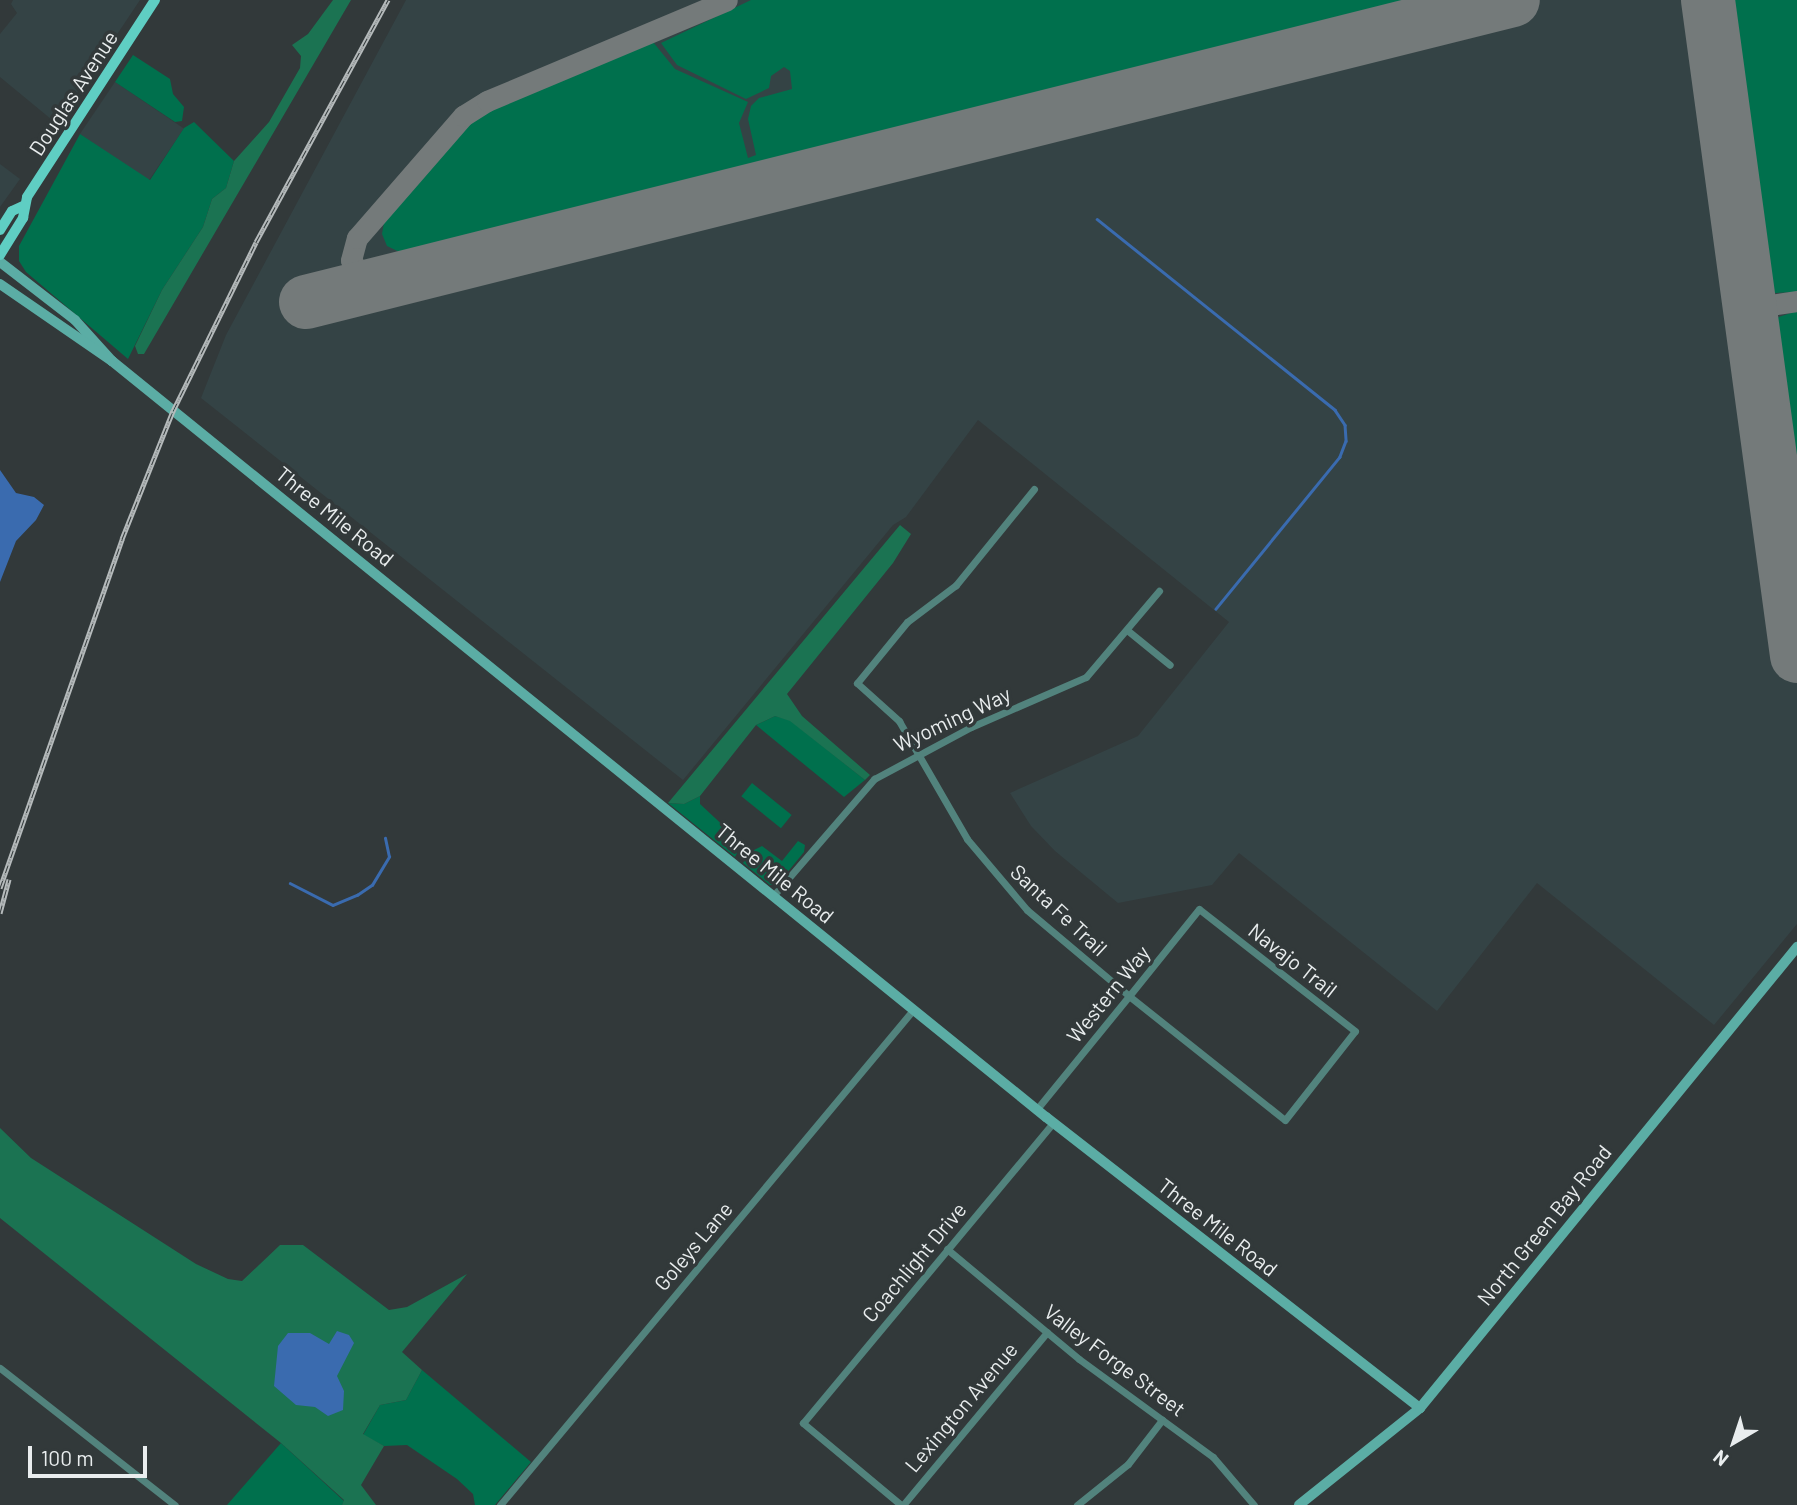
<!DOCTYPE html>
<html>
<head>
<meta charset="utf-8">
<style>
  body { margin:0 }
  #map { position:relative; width:1797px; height:1505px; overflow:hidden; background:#32393a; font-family:Barlow,sans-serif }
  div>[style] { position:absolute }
  .built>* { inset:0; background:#344345; transform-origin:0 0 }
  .green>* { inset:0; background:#00704d; transform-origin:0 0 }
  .forest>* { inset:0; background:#1b7352 }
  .water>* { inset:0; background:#3a6baf }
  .stream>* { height:2.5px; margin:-1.25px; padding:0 1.25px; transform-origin:1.25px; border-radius:1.25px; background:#3a6baf }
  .taxiway>* { height:21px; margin:-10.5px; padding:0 10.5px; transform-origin:10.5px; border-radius:10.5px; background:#747a7a }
  .runway>* { height:54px; margin:-27px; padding:0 27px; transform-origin:27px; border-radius:27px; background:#747a7a }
  .street>* { height:7px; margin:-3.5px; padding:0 3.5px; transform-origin:3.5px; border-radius:3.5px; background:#52837d }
  .secondary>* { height:10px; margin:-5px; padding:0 5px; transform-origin:5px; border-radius:5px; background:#5bada5 }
  .primary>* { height:10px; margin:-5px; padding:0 5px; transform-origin:5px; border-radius:5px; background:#5fcec3 }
  .rail>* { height:5px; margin-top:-2.5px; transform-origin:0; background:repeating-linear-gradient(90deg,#32393a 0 8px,#b5babb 0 16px); box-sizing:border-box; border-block:2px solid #b5babb }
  span { translate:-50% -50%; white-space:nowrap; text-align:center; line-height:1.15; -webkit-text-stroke:7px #32393a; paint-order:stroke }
  .street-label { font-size:21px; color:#e9edee }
  .north { position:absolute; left:1699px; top:1407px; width:70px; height:70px; -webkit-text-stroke:5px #32393a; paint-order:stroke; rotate:219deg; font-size:19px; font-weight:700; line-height:28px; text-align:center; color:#e9edee }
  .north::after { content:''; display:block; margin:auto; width:24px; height:32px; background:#e9edee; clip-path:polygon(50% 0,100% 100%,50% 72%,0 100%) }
  .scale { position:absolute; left:28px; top:1446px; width:119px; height:32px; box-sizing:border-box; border:4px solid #e9edee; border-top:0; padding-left:9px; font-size:21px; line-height:24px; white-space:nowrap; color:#e9edee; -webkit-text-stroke:5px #32393a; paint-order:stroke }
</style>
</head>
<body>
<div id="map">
  <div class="built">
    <div style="clip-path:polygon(13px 0,140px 0,57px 124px,0 77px,0 34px,17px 13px,11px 4px)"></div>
    <div style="clip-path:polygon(406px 0,1797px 0,1797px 924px,1714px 1025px,1537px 883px,1437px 1011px,1239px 853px,1212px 885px,1118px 903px,1055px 851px,1031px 826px,1010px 793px,1138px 736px,1229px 622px,978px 420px,906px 517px,893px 525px,683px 780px,201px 398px,226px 335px)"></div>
    <div style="left:115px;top:82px;width:83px;height:63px;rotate:34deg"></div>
    <div style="clip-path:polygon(0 164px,20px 179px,0 207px)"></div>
  </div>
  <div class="green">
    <div style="clip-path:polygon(751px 0,1442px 0,412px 258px,387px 246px,382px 234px,385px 217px,463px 127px,497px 107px,653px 42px,675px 69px,748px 102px,739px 123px,748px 158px,756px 155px,748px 119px,751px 106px,759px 98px,792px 89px,790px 71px,784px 67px,771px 76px,769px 88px,746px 99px,677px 65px,661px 43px)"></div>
    <div style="clip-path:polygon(1725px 0,1797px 0,1797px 292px,1775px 293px,1762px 277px)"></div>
    <div style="clip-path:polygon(133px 55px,170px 79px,173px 94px,184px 107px,182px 121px,175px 122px,115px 82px)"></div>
    <div style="clip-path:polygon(194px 122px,234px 161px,226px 188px,212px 199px,203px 227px,162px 290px,128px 359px,26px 272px,19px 261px,19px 246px,80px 134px,150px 180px,184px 128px)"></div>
    <div style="clip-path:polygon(1797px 311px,1797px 539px,1770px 335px,1776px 318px)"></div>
    <div style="clip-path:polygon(775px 716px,790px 720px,865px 780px,844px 797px,756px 725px)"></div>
    <div style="left:752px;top:783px;width:51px;height:17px;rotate:39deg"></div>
    <div style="clip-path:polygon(700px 796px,700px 804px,742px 843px,735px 857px,668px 803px,684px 804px)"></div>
    <div style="clip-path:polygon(798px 841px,805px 845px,804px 852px,777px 885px,770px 885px,743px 863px,750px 852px,762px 846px,782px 861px)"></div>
    <div style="clip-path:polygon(422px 1370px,531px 1462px,495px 1505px,475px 1505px,473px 1494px,457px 1479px,407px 1445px,384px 1446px,363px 1435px,380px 1405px,406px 1400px)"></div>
    <div style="clip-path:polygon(281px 1443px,344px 1501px,342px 1505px,227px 1505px)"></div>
  </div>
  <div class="forest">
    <div style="clip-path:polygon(333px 0,351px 0,144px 354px,138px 354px,135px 346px,162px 290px,203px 227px,212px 199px,226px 188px,234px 161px,269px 122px,300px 68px,301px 56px,292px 45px,308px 34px)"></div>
    <div style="clip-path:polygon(900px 525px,911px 534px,893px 563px,787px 694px,802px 716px,870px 775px,865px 780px,790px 721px,775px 716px,756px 725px,700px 796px,684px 804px,668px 803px)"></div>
    <div style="clip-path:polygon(0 1128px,31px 1158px,196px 1264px,228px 1279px,242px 1281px,280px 1245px,303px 1245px,389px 1310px,407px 1307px,467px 1274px,402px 1352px,422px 1370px,406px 1400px,380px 1405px,363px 1434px,384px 1446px,361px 1485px,376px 1505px,342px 1505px,344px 1500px,281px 1443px,0 1218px)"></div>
  </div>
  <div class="water">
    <div style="clip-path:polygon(0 470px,16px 493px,34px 497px,44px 505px,36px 520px,16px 541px,0 582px)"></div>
    <div style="clip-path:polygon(337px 1331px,349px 1335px,354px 1343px,337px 1376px,344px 1391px,343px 1410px,328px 1416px,315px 1407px,296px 1405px,274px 1386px,278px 1346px,288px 1333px,310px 1333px,329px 1344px)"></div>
  </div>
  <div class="stream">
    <div style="left:1097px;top:219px;width:305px;rotate:38.7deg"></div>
    <div style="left:1335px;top:410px;width:18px;rotate:56deg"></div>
    <div style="left:1345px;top:425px;width:16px;rotate:86deg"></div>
    <div style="left:1346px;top:441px;width:17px;rotate:111deg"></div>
    <div style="left:1340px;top:457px;width:196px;rotate:129.2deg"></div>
    <div style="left:290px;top:883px;width:48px;rotate:27.1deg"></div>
    <div style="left:333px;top:905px;width:26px;rotate:-23deg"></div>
    <div style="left:357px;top:895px;width:18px;rotate:-34deg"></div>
    <div style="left:372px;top:885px;width:33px;rotate:-59deg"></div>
    <div style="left:389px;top:857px;width:19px;rotate:-102deg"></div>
  </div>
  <div class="taxiway">
    <div style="left:369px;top:287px;width:32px;rotate:-124deg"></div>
    <div style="left:351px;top:260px;width:23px;rotate:-75deg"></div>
    <div style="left:357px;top:238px;width:162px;rotate:-49deg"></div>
    <div style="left:463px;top:116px;width:28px;rotate:-32deg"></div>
    <div style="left:487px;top:101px;width:260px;rotate:-22.8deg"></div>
    <div style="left:1750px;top:308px;width:48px;rotate:-8.5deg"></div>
  </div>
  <div class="runway">
    <div style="left:1708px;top:0;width:662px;rotate:82.27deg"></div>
    <div style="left:306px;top:302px;width:1244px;rotate:-14.05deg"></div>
  </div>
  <div class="street">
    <div style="left:1034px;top:489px;width:124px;rotate:129.1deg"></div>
    <div style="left:956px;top:585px;width:61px;rotate:142.9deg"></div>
    <div style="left:907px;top:622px;width:79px;rotate:129.3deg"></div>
    <div style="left:857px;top:683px;width:57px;rotate:42.1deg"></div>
    <div style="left:899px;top:721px;width:136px;rotate:60deg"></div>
    <div style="left:967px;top:839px;width:93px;rotate:49.8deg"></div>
    <div style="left:1027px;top:910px;width:133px;rotate:40.1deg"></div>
    <div style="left:1129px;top:996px;width:199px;rotate:38.5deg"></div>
    <div style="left:1285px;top:1120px;width:113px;rotate:-51.8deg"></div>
    <div style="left:1355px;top:1031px;width:198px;rotate:-142deg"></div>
    <div style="left:1199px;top:909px;width:112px;rotate:128.8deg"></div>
    <div style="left:1129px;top:996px;width:147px;rotate:129.2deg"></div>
    <div style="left:1127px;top:630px;width:55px;rotate:39.1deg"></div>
    <div style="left:773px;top:896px;width:155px;rotate:-49.2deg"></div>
    <div style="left:874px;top:779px;width:110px;rotate:-28.2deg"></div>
    <div style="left:971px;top:727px;width:125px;rotate:-23.5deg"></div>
    <div style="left:1086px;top:677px;width:113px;rotate:-49.7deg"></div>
    <div style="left:947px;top:1249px;width:172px;rotate:39.8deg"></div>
    <div style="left:1079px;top:1359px;width:166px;rotate:36.2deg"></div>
    <div style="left:1213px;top:1457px;width:63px;rotate:49.5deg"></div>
    <div style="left:0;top:1368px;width:222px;rotate:38.1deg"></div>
    <div style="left:500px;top:1505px;width:645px;rotate:-50.16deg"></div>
    <div style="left:901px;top:1505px;width:128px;rotate:-140.1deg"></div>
    <div style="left:803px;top:1423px;width:391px;rotate:-50.2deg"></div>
    <div style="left:903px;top:1505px;width:225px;rotate:-50.2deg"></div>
    <div style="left:1077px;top:1505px;width:65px;rotate:-38.8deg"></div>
    <div style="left:1128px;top:1464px;width:56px;rotate:-52.3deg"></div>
  </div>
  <div class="secondary">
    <div style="left:0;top:262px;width:95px;rotate:37.7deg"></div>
    <div style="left:75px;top:320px;width:55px;rotate:47.9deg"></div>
    <div style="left:112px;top:361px;width:1202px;rotate:38.99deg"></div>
    <div style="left:1046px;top:1117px;width:474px;rotate:37.9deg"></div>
    <div style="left:0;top:284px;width:136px;rotate:34.5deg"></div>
    <div style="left:1299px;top:1505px;width:155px;rotate:-38.7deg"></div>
    <div style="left:1420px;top:1408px;width:596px;rotate:-50.72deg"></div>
  </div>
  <div class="primary">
    <div style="left:0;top:230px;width:22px;rotate:-58deg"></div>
    <div style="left:12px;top:211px;width:12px;rotate:-24deg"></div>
    <div style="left:0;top:255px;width:44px;rotate:-58.1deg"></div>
    <div style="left:23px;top:218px;width:21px;rotate:-79deg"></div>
    <div style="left:27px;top:197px;width:235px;rotate:-57deg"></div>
  </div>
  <div class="rail">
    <div style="left:0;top:888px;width:370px;rotate:-70.7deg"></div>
    <div style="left:122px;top:539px;width:138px;rotate:-68.3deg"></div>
    <div style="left:173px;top:411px;width:188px;rotate:-63.8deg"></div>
    <div style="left:256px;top:242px;width:276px;rotate:-61.4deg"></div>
    <div style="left:0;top:913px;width:35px;rotate:-75deg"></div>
  </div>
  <div class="street-label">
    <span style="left:73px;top:93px;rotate:-57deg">Douglas Avenue</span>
    <span style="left:335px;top:516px;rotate:39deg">Three Mile Road</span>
    <span style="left:952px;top:719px;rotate:-25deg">Wyoming Way</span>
    <span style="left:775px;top:873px;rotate:39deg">Three Mile Road</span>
    <span style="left:1059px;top:910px;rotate:43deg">Santa Fe Trail</span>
    <span style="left:1293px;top:960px;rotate:38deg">Navajo Trail</span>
    <span style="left:1108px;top:994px;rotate:-51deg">Western Way</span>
    <span style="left:1544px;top:1225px;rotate:-51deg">North Green Bay Road</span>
    <span style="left:1218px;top:1227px;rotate:38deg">Three Mile Road</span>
    <span style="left:693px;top:1246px;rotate:-50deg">Goleys Lane</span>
    <span style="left:914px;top:1262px;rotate:-50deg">Coachlight Drive</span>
    <span style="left:1115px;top:1360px;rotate:37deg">Valley Forge Street</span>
    <span style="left:961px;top:1407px;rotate:-50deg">Lexington Avenue</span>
  </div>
  <div class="north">N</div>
  <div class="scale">100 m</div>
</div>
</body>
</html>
